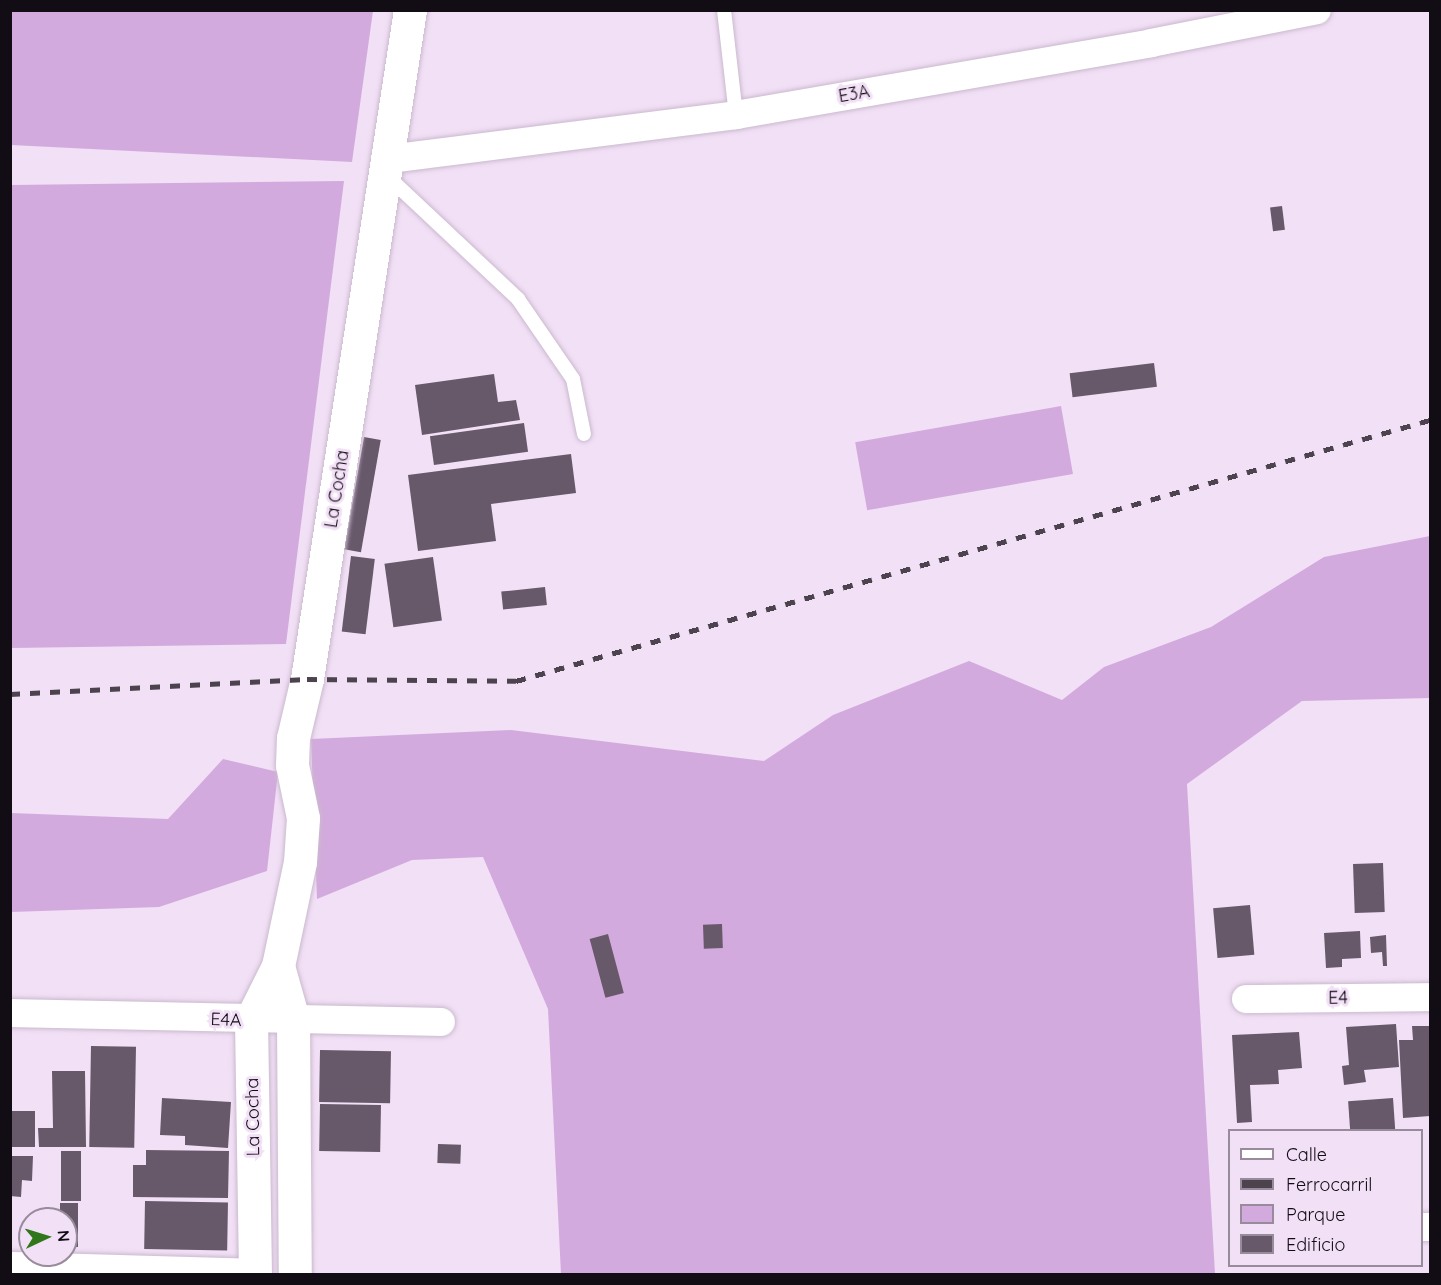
<!DOCTYPE html>
<html>
<head>
<meta charset="utf-8">
<style>
  body { margin:0 }
  #map { position:relative; width:1441px; height:1285px; overflow:hidden; background:#f2e0f6; font-family:Quicksand,sans-serif }
  div>[style] { position:absolute }
  .green>* { inset:0; background:#d3aadd; transform-origin:0 0 }
  .building>* { inset:0; background:#67586a; transform-origin:0 0 }
  .roads { filter:drop-shadow(0 0 2px #cab9ce) drop-shadow(0 0 2px #cab9ce) }
  .service>* { height:14px; margin:-7px; padding:0 7px; transform-origin:7px; border-radius:7px; background:#fff }
  .minor>* { height:28px; margin:-14px; padding:0 14px; transform-origin:14px; border-radius:14px; background:#fff }
  .tertiary>* { height:33px; margin:-16.5px; padding:0 16.5px; transform-origin:16.5px; border-radius:16.5px; background:#fff }
  .rail>* { height:4.5px; margin-top:-2.25px; transform-origin:0; background:repeating-linear-gradient(90deg,#4c434e 0 10px,transparent 0 20px) }
  span { translate:-50% -50%; white-space:nowrap; text-align:center; line-height:1.15; -webkit-text-stroke:6px #f2e0f6; paint-order:stroke }
  .street-label { font-size:18px; color:#120c14 }
  .frame { position:absolute; inset:0; border:12px solid #120c14; pointer-events:none }
  .legend { position:absolute; left:1228px; top:1129px; width:195px; height:138px; box-sizing:border-box; background:#f2e0f6; border:2px solid #988b9c; margin:0; padding:8px 10px; list-style:none; font-size:18px; color:#120c14 }
  .legend li { display:flex; align-items:center; gap:12px; height:30px }
  .legend b { width:30px; border:2px solid #988b9c }
  .north { position:absolute; left:18px; top:1207px; width:60px; height:60px; box-sizing:border-box; background:#f2e0f6; border:2px solid #988b9c; border-radius:50%; rotate:86deg; font-size:16px; font-weight:700; line-height:24px; text-align:center; color:#120c14 }
  .north::after { content:''; display:block; margin:auto; width:21px; height:27px; background:#30771b; clip-path:polygon(50% 0,100% 100%,50% 72%,0 100%) }
</style>
</head>
<body>
<div id="map">
  <div class="green">
    <div style="clip-path:polygon(11px 10px,373px 11px,352px 162px,11px 145px)"></div>
    <div style="clip-path:polygon(344px 181px,286px 644px,11px 648px,11px 185px)"></div>
    <div style="left:1061px;top:406px;width:69px;height:209px;rotate:80deg"></div>
    <div style="clip-path:polygon(1430px 536px,1430px 698px,1302px 701px,1187px 784px,1215px 1274px,561px 1274px,548px 1009px,483px 857px,412px 860px,317px 899px,311px 739px,511px 730px,764px 761px,833px 715px,969px 661px,1062px 700px,1104px 667px,1211px 627px,1324px 557px)"></div>
    <div style="clip-path:polygon(223px 759px,278px 772px,267px 871px,159px 907px,11px 912px,11px 813px,168px 819px)"></div>
  </div>
  <div class="building">
    <div style="left:1282px;top:206px;width:24px;height:12px;rotate:83deg"></div>
    <div style="left:1154px;top:363px;width:24px;height:85px;rotate:83deg"></div>
    <div style="clip-path:polygon(494px 374px,498px 402px,516px 400px,520px 420px,422px 435px,415px 385px)"></div>
    <div style="left:524px;top:423px;width:29px;height:95px;rotate:82deg"></div>
    <div style="left:364px;top:437px;width:17px;height:114px;rotate:10deg"></div>
    <div style="clip-path:polygon(571px 454px,576px 493px,491px 504px,496px 541px,418px 551px,408px 475px)"></div>
    <div style="left:351px;top:556px;width:24px;height:76px;rotate:7deg"></div>
    <div style="left:433px;top:557px;width:64px;height:49px;rotate:82deg"></div>
    <div style="left:545px;top:587px;width:18px;height:44px;rotate:84deg"></div>
    <div style="left:1383px;top:863px;width:49px;height:30px;rotate:88deg"></div>
    <div style="left:1250px;top:905px;width:50px;height:37px;rotate:85deg"></div>
    <div style="left:722px;top:924px;width:24px;height:19px;rotate:88deg"></div>
    <div style="clip-path:polygon(1360px 931px,1361px 958px,1342px 959px,1342px 967px,1326px 968px,1324px 933px)"></div>
    <div style="left:608px;top:934px;width:61px;height:19px;rotate:75deg"></div>
    <div style="clip-path:polygon(1386px 935px,1387px 966px,1383px 966px,1382px 952px,1371px 953px,1370px 937px)"></div>
    <div style="clip-path:polygon(1396px 1024px,1399px 1067px,1364px 1070px,1366px 1082px,1344px 1085px,1342px 1066px,1349px 1065px,1346px 1027px)"></div>
    <div style="clip-path:polygon(1412px 1026px,1430px 1026px,1430px 1116px,1403px 1118px,1399px 1040px,1413px 1040px)"></div>
    <div style="clip-path:polygon(1299px 1032px,1302px 1068px,1278px 1070px,1279px 1084px,1250px 1085px,1252px 1122px,1237px 1123px,1232px 1035px)"></div>
    <div style="left:91px;top:1046px;width:45px;height:101px;rotate:1deg"></div>
    <div style="left:320px;top:1050px;width:71px;height:52px;rotate:1deg"></div>
    <div style="clip-path:polygon(52px 1071px,85px 1071px,86px 1147px,39px 1147px,38px 1128px,53px 1128px)"></div>
    <div style="clip-path:polygon(162px 1098px,231px 1102px,228px 1148px,185px 1145px,185px 1136px,160px 1135px)"></div>
    <div style="left:1393px;top:1098px;width:32px;height:45px;rotate:86deg"></div>
    <div style="left:320px;top:1104px;width:61px;height:47px;rotate:1deg"></div>
    <div style="left:35px;top:1111px;width:36px;height:25px;rotate:90deg"></div>
    <div style="left:438px;top:1144px;width:23px;height:19px;rotate:2deg"></div>
    <div style="clip-path:polygon(146px 1150px,229px 1151px,228px 1198px,133px 1197px,133px 1165px,146px 1165px)"></div>
    <div style="left:61px;top:1151px;width:20px;height:50px"></div>
    <div style="clip-path:polygon(10px 1156px,33px 1156px,32px 1181px,22px 1180px,21px 1197px,10px 1196px)"></div>
    <div style="left:145px;top:1201px;width:83px;height:48px;rotate:1deg"></div>
    <div style="clip-path:polygon(60px 1203px,78px 1203px,78px 1247px,66px 1247px,66px 1219px,55px 1219px,56px 1213px,60px 1213px)"></div>
  </div>
  <div class="roads">
    <div class="service">
      <div style="left:724px;top:10px;width:106px;rotate:83.5deg"></div>
      <div style="left:386px;top:175px;width:181px;rotate:43.2deg"></div>
      <div style="left:518px;top:299px;width:97px;rotate:55.5deg"></div>
      <div style="left:573px;top:379px;width:56px;rotate:78.7deg"></div>
    </div>
    <div class="minor">
      <div style="left:389px;top:159px;width:350px;rotate:-7.2deg"></div>
      <div style="left:736px;top:115px;width:421px;rotate:-9.8deg"></div>
      <div style="left:1151px;top:43px;width:169px;rotate:-11.2deg"></div>
      <div style="left:1246px;top:999px;width:184px;rotate:-0.6deg"></div>
      <div style="left:10px;top:1013px;width:431px;rotate:1.2deg"></div>
      <div style="left:1422px;top:1227px;width:8px"></div>
      <div style="left:10px;top:1266px;width:245px;rotate:1.6deg"></div>
    </div>
    <div class="tertiary">
      <div style="left:278px;top:966px;width:55px;rotate:74.2deg"></div>
      <div style="left:293px;top:1019px;width:255px;rotate:89.6deg"></div>
      <div style="left:255px;top:1274px;width:254px;rotate:-90.9deg"></div>
      <div style="left:251px;top:1020px;width:60px;rotate:-63.4deg"></div>
      <div style="left:278px;top:966px;width:106px;rotate:-78.1deg"></div>
      <div style="left:300px;top:862px;width:44px;rotate:-86.1deg"></div>
      <div style="left:303px;top:818px;width:54px;rotate:-101.7deg"></div>
      <div style="left:292px;top:765px;width:27px;rotate:-88deg"></div>
      <div style="left:293px;top:738px;width:61px;rotate:-76.7deg"></div>
      <div style="left:307px;top:679px;width:677px;rotate:-81.25deg"></div>
    </div>
  </div>
  <div class="rail">
    <div style="left:10px;top:694px;width:297px;rotate:-2.9deg"></div>
    <div style="left:307px;top:679px;width:209px;rotate:0.5deg"></div>
    <div style="left:516px;top:681px;width:951px;rotate:-15.94deg"></div>
  </div>
  <div class="street-label">
    <span style="left:854px;top:94px;rotate:-10deg">E3A</span>
    <span style="left:337px;top:489px;rotate:-81deg">La Cocha</span>
    <span style="left:1338px;top:998px;rotate:-1deg">E4</span>
    <span style="left:226px;top:1020px;rotate:2deg">E4A</span>
    <span style="left:253px;top:1117px;rotate:-91deg">La Cocha</span>
  </div>
  <div class="frame"></div>
  <ul class="legend">
  <li><b style="height:8px;background:#fff"></b>Calle</li>
  <li><b style="height:8px;background:#4c434e"></b>Ferrocarril</li>
  <li><b style="height:16px;background:#d3aadd"></b>Parque</li>
  <li><b style="height:16px;background:#67586a"></b>Edificio</li>
  </ul>
  <div class="north">N</div>
</div>
</body>
</html>
